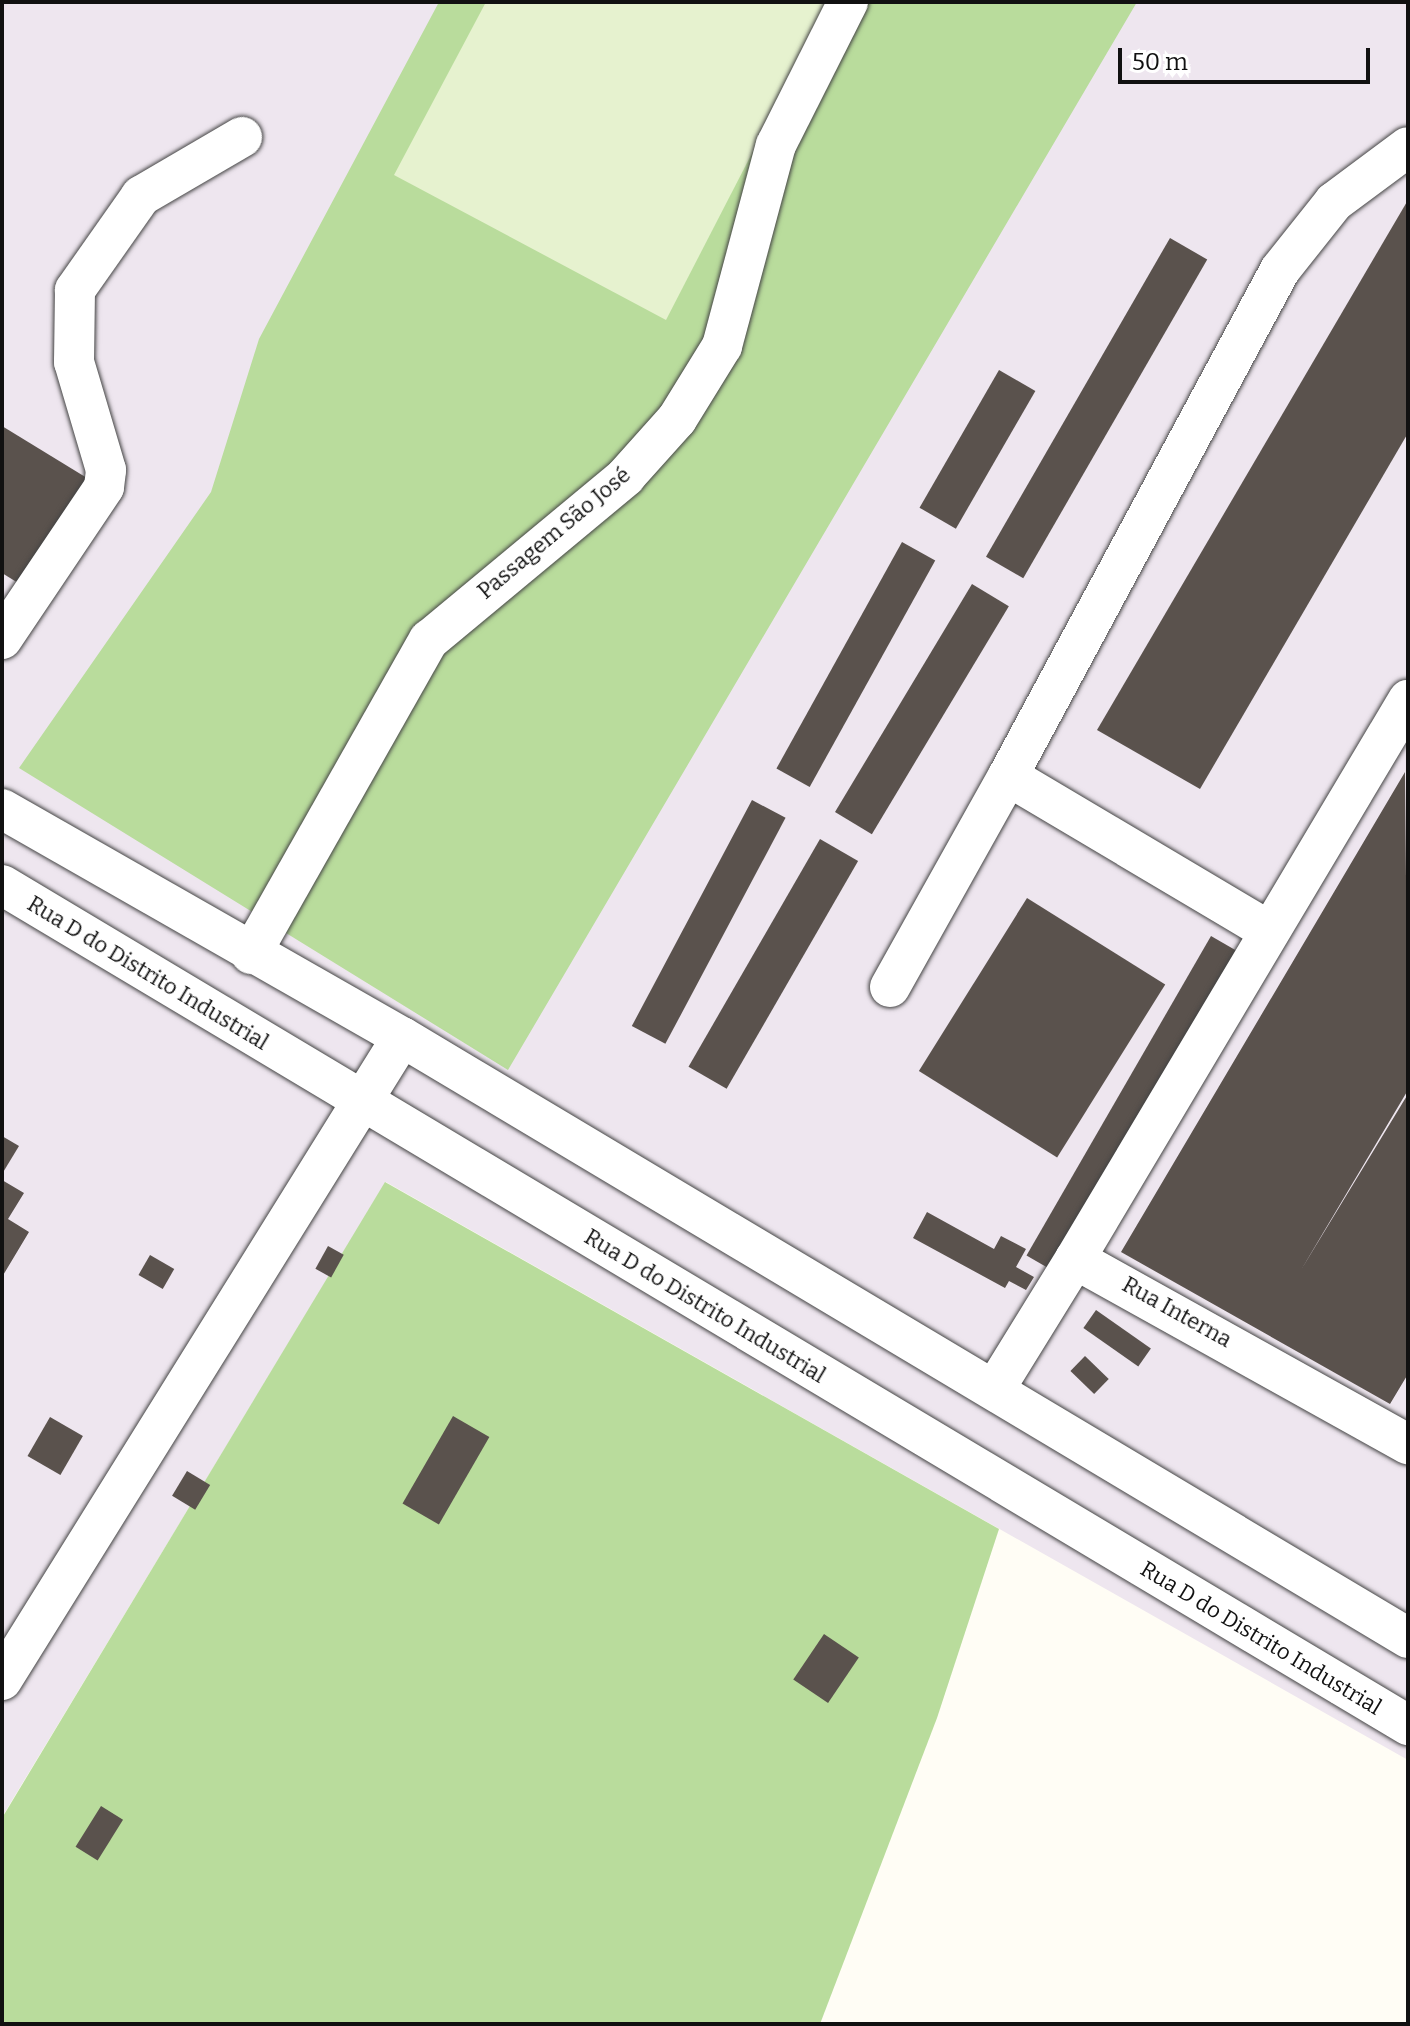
<!DOCTYPE html>
<html>
<head>
<meta charset="utf-8">
<style>
  body { margin:0 }
  #map { position:relative; width:1410px; height:2026px; overflow:hidden; background:#fffdf5; font-family:Bitter,serif }
  div>[style] { position:absolute }
  .industrial>* { inset:0; background:#eee6ef }
  .forest>* { inset:0; background:#b9dc9c }
  .pitch>* { inset:0; background:#e6f2cf }
  .building>* { inset:0; background:#5a524d; transform-origin:0 0 }
  .roads { filter:drop-shadow(0 0 2px #444) drop-shadow(0 0 2px #444) }
  .minor>* { height:40px; margin:-20px; padding:0 20px; transform-origin:20px; border-radius:20px; background:#fff }
  span { translate:-50% -50%; white-space:nowrap; text-align:center; line-height:1.15; -webkit-text-stroke:8px #fff; paint-order:stroke }
  .street-label { font-size:22px; color:#111 }
  .frame { position:absolute; inset:0; border:4px solid #111; pointer-events:none }
  .scale { position:absolute; left:1118px; top:48px; width:252px; height:36px; box-sizing:border-box; border:4px solid #111; border-top:0; padding-left:10px; font-size:24px; line-height:28px; white-space:nowrap; color:#111; -webkit-text-stroke:6px #fff; paint-order:stroke }
</style>
</head>
<body>
<div id="map">
  <div class="industrial">
    <div style="clip-path:polygon(2px 2px,1408px 2px,1408px 1760px,386px 1182px,2px 1817px)"></div>
  </div>
  <div class="forest">
    <div style="clip-path:polygon(439px 2px,1137px 2px,508px 1070px,19px 768px,211px 492px,259px 339px)"></div>
    <div style="clip-path:polygon(385px 1182px,999px 1529px,937px 1718px,820px 2024px,2px 2024px,2px 1818px)"></div>
  </div>
  <div class="pitch">
    <div style="clip-path:polygon(486px 2px,830px 2px,666px 320px,394px 175px)"></div>
  </div>
  <div class="building">
    <div style="clip-path:polygon(1408px 200px,1408px 433px,1200px 789px,1097px 730px)"></div>
    <div style="left:1170px;top:238px;width:43px;height:368px;rotate:30deg"></div>
    <div style="left:999px;top:370px;width:42px;height:159px;rotate:30deg"></div>
    <div style="clip-path:polygon(2px 426px,87px 478px,23px 586px,2px 573px)"></div>
    <div style="left:902px;top:542px;width:38px;height:259px;rotate:29deg"></div>
    <div style="left:972px;top:584px;width:43px;height:266px;rotate:31deg"></div>
    <div style="clip-path:polygon(1405px 772px,1408px 1090px,1301px 1270px,1408px 1094px,1408px 1374px,1390px 1404px,1121px 1252px)"></div>
    <div style="left:752px;top:800px;width:38px;height:256px;rotate:28deg"></div>
    <div style="left:820px;top:839px;width:44px;height:263px;rotate:30deg"></div>
    <div style="left:1027px;top:898px;width:163px;height:204px;rotate:32deg"></div>
    <div style="left:1211px;top:936px;width:30px;height:369px;rotate:30deg"></div>
    <div style="clip-path:polygon(2px 1136px,19px 1146px,2px 1174px)"></div>
    <div style="clip-path:polygon(2px 1180px,24px 1193px,8px 1219px,29px 1232px,2px 1277px)"></div>
    <div style="clip-path:polygon(927px 1212px,994px 1249px,1001px 1236px,1026px 1249px,1016px 1267px,1034px 1277px,1026px 1290px,1009px 1281px,1005px 1288px,913px 1238px)"></div>
    <div style="left:328px;top:1246px;width:18px;height:26px;rotate:29deg"></div>
    <div style="left:150px;top:1255px;width:28px;height:23px;rotate:30deg"></div>
    <div style="left:1096px;top:1310px;width:67px;height:22px;rotate:35deg"></div>
    <div style="left:1085px;top:1356px;width:33px;height:21px;rotate:44deg"></div>
    <div style="left:453px;top:1416px;width:42px;height:101px;rotate:30deg"></div>
    <div style="left:50px;top:1417px;width:38px;height:45px;rotate:30deg"></div>
    <div style="left:187px;top:1471px;width:27px;height:29px;rotate:31deg"></div>
    <div style="left:824px;top:1634px;width:42px;height:55px;rotate:34deg"></div>
    <div style="left:101px;top:1806px;width:26px;height:48px;rotate:32deg"></div>
  </div>
  <div class="roads">
    <div class="minor">
      <div style="left:2px;top:639px;width:183px;rotate:-56.1deg"></div>
      <div style="left:104px;top:487px;width:17px;rotate:-83deg"></div>
      <div style="left:106px;top:470px;width:113px;rotate:-106.5deg"></div>
      <div style="left:74px;top:362px;width:72px;rotate:-89.2deg"></div>
      <div style="left:75px;top:290px;width:115px;rotate:-54.9deg"></div>
      <div style="left:141px;top:196px;width:117px;rotate:-30.3deg"></div>
      <div style="left:1008px;top:776px;width:574px;rotate:-61.74deg"></div>
      <div style="left:1280px;top:270px;width:87px;rotate:-51.5deg"></div>
      <div style="left:1334px;top:202px;width:92px;rotate:-36.6deg"></div>
      <div style="left:2px;top:809px;width:460px;rotate:29.7deg"></div>
      <div style="left:402px;top:1037px;width:1172px;rotate:30.85deg"></div>
      <div style="left:2px;top:885px;width:1638px;rotate:30.86deg"></div>
      <div style="left:251px;top:954px;width:361px;rotate:-60.5deg"></div>
      <div style="left:429px;top:640px;width:255px;rotate:-39.7deg"></div>
      <div style="left:625px;top:477px;width:78px;rotate:-48.1deg"></div>
      <div style="left:677px;top:419px;width:86px;rotate:-58.3deg"></div>
      <div style="left:722px;top:346px;width:208px;rotate:-75deg"></div>
      <div style="left:776px;top:145px;width:160px;rotate:-63.3deg"></div>
      <div style="left:890px;top:987px;width:242px;rotate:-60.8deg"></div>
      <div style="left:1008px;top:776px;width:304px;rotate:30.7deg"></div>
      <div style="left:1075px;top:1259px;width:651px;rotate:-59.22deg"></div>
      <div style="left:996px;top:1387px;width:150px;rotate:-58.3deg"></div>
      <div style="left:1075px;top:1259px;width:381px;rotate:29.1deg"></div>
      <div style="left:2px;top:1680px;width:757px;rotate:-58.11deg"></div>
    </div>
  </div>
  <div class="street-label">
    <span style="left:554px;top:533px;rotate:-40deg">Passagem São José</span>
    <span style="left:148px;top:973px;rotate:31deg">Rua D do Distrito Industrial</span>
    <span style="left:705px;top:1306px;rotate:31deg">Rua D do Distrito Industrial</span>
    <span style="left:1177px;top:1312px;rotate:29deg">Rua Interna</span>
    <span style="left:1261px;top:1638px;rotate:31deg">Rua D do Distrito Industrial</span>
  </div>
  <div class="frame"></div>
  <div class="scale">50 m</div>
</div>
</body>
</html>
